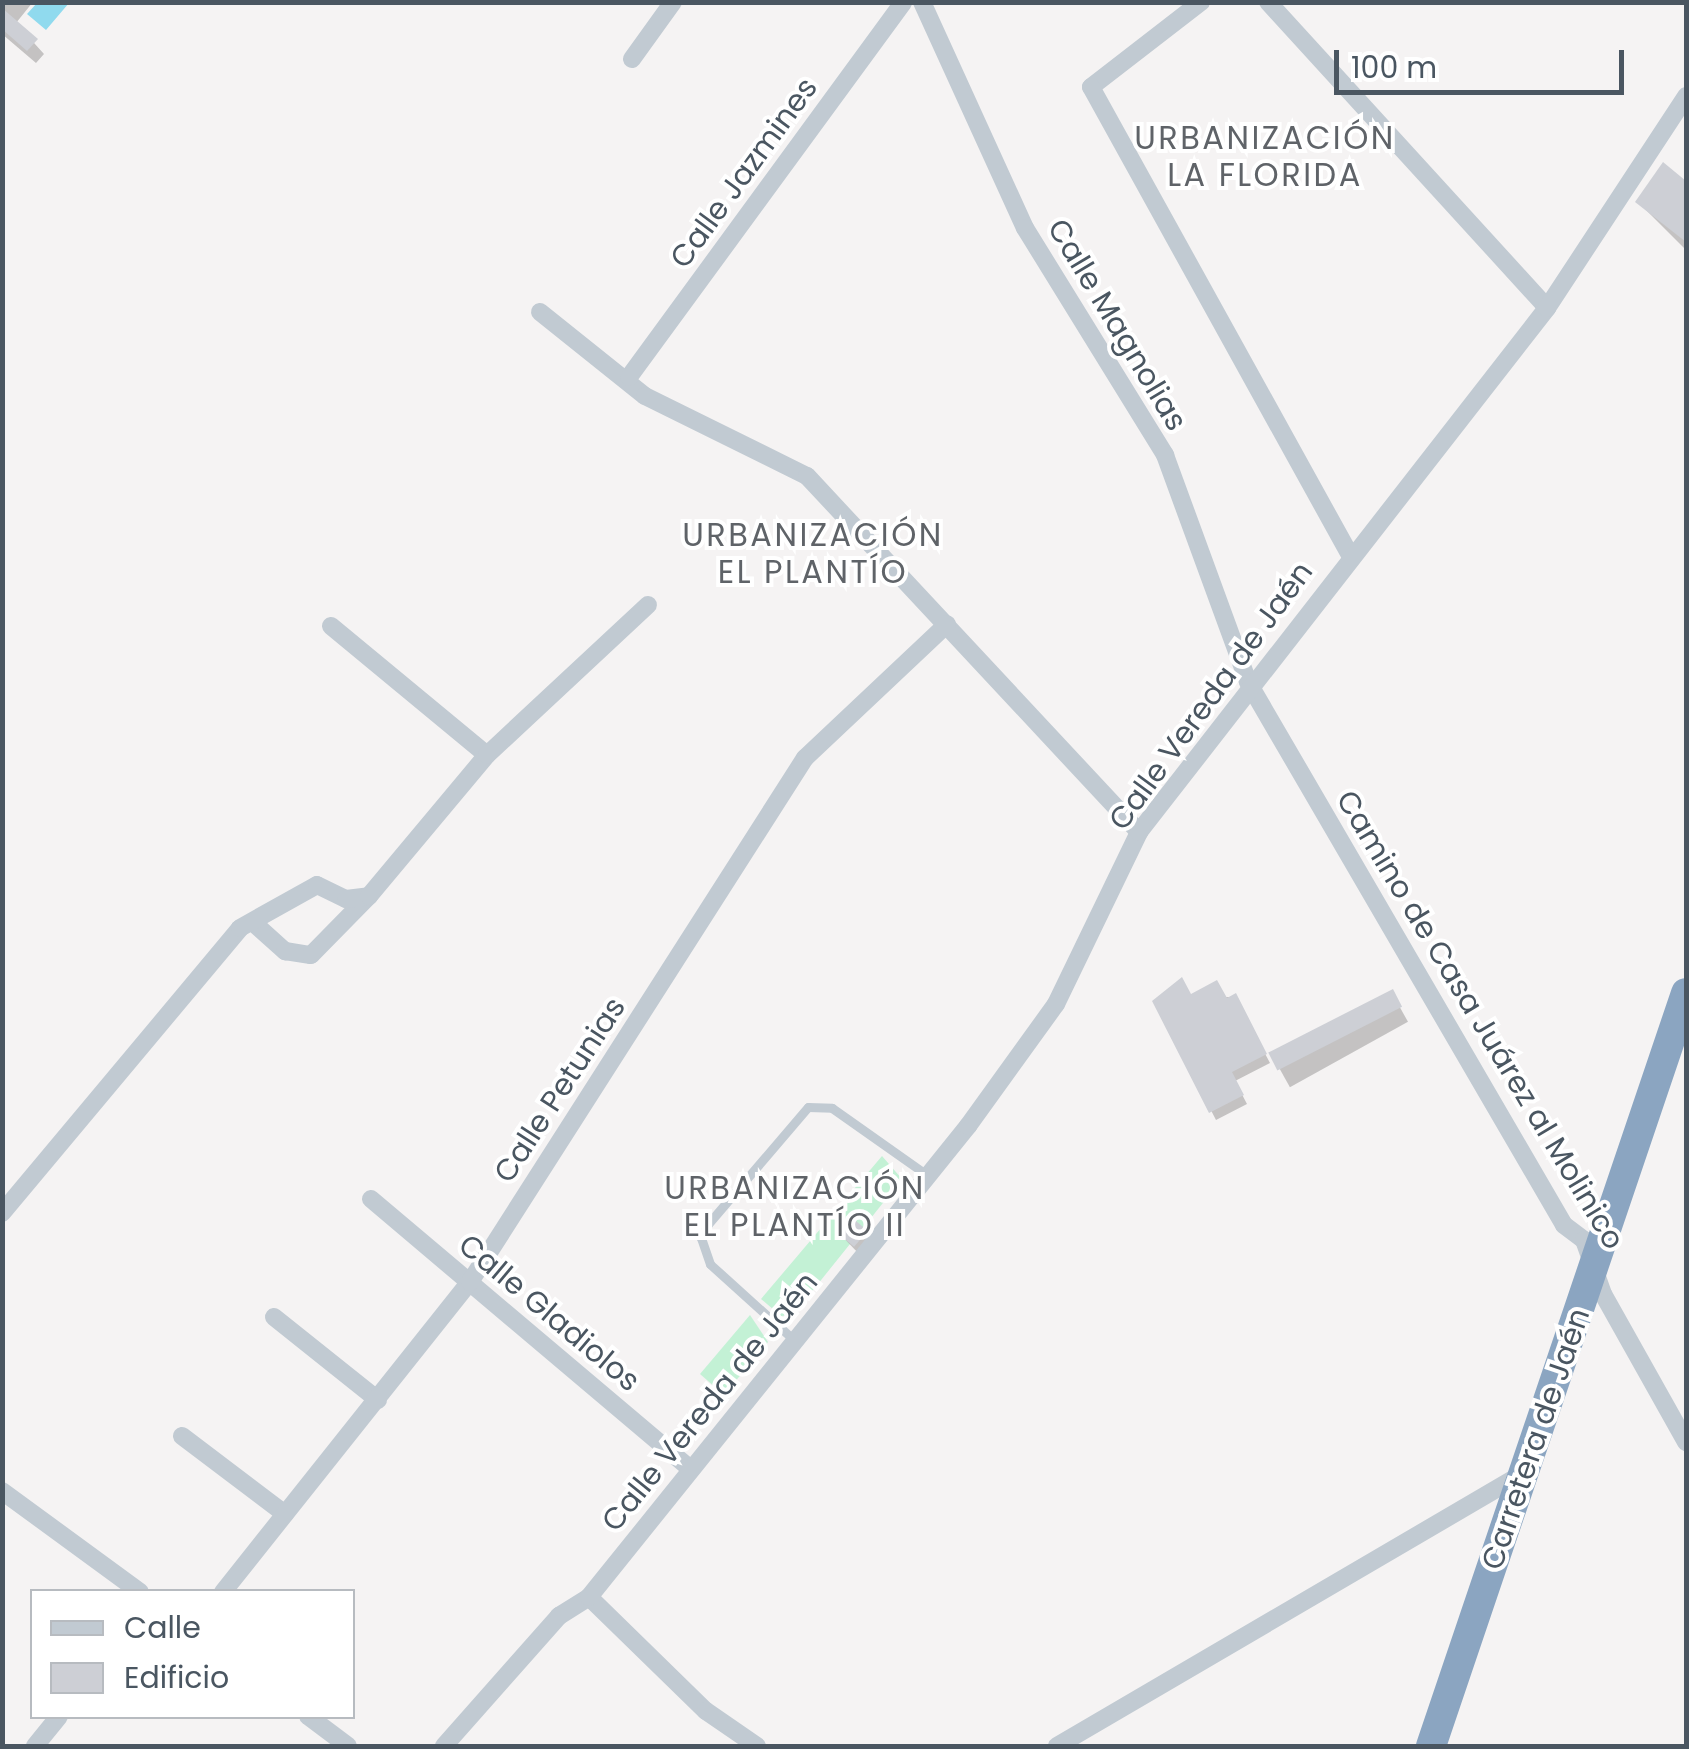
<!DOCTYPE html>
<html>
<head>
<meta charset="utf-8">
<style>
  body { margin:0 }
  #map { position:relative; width:1689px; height:1749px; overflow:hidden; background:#f5f3f3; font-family:Poppins,sans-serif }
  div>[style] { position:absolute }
  .green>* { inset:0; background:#c3f1d5 }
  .water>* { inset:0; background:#90daee }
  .shadow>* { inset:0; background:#0003; transform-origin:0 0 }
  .building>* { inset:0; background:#cdcfd5; transform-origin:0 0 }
  .lane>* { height:9px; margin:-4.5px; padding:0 4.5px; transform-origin:4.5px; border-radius:4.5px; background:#c1cad2 }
  .street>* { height:18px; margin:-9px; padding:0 9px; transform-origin:9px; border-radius:9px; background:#c1cad2 }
  .highway>* { height:30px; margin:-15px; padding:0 15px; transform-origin:15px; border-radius:15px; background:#8ba5c1 }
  span { translate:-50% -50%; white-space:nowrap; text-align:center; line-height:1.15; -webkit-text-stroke:8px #fff; paint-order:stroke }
  .street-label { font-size:30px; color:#4a5661 }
  .neighbourhood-label { font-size:32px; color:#5f6368; letter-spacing:2.5px }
  .frame { position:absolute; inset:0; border:5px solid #4a5661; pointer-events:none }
  .legend { position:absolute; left:30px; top:1589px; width:325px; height:130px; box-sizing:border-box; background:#fff; border:2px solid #b7bbc0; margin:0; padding:12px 18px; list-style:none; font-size:30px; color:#4a5661 }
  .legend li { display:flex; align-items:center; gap:20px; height:50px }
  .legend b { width:50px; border:2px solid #b7bbc0 }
  .scale { position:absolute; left:1334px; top:50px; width:290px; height:45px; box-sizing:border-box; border:5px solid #4a5661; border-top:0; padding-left:12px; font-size:30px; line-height:35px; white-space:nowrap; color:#4a5661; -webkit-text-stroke:8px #fff; paint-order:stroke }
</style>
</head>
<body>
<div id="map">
  <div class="green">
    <div style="clip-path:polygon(882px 1156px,902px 1179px,863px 1228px,850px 1216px,837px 1232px,850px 1244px,793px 1315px,781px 1316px,761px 1299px)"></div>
    <div style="clip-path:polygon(750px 1315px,768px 1342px,724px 1395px,700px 1374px)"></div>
  </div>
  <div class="water">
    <div style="clip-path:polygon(37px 3px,37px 2px,69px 3px,46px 30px,27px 14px)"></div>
  </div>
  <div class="shadow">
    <div style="clip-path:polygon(2px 2px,33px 2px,16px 23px,44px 54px,36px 63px,2px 34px)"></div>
    <div style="clip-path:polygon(1664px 166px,1686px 185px,1686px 250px,1638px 202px)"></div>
    <div style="clip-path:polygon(1181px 980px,1190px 997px,1235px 997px,1270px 1063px,1235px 1081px,1247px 1104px,1216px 1120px,1156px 1003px)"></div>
    <div style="left:1392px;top:993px;width:33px;height:135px;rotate:61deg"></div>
    <div style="clip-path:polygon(839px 1233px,866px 1233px,871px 1241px,860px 1255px)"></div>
  </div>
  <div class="building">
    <div style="clip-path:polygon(2px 8px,38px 39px,27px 51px,2px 29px)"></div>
    <div style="clip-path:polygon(1663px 162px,1686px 181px,1686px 242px,1635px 202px)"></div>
    <div style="clip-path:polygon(1182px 977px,1191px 994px,1217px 980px,1227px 998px,1236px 993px,1267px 1054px,1232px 1072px,1244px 1095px,1209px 1113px,1152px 1001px)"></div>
    <div style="left:1393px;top:989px;width:20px;height:140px;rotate:63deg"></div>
    <div style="left:850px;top:1216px;width:23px;height:21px;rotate:40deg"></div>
  </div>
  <div class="lane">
    <div style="left:794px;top:1340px;width:113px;rotate:-137.9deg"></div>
    <div style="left:710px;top:1264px;width:28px;rotate:-109deg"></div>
    <div style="left:701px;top:1238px;width:16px;rotate:-63deg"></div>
    <div style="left:708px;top:1224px;width:154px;rotate:-49.5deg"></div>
    <div style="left:808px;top:1107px;width:24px;rotate:2deg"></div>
    <div style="left:832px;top:1108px;width:116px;rotate:35.2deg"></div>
  </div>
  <div class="street">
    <div style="left:922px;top:2px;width:248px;rotate:65.5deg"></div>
    <div style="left:1025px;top:228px;width:267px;rotate:58.3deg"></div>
    <div style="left:1165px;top:455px;width:242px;rotate:69.9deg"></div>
    <div style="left:1248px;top:682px;width:628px;rotate:59.8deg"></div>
    <div style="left:1564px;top:1225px;width:25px;rotate:37deg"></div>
    <div style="left:1584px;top:1240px;width:57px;rotate:70.6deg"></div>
    <div style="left:1603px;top:1294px;width:170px;rotate:60.7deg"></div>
    <div style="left:1201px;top:2px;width:139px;rotate:142.3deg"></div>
    <div style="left:1091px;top:87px;width:535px;rotate:61.04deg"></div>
    <div style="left:1268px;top:2px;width:414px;rotate:47.6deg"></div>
    <div style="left:632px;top:59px;width:70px;rotate:-54.3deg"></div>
    <div style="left:540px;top:312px;width:134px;rotate:38.7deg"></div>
    <div style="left:645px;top:396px;width:181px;rotate:26.3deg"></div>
    <div style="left:807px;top:476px;width:487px;rotate:47deg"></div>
    <div style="left:629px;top:377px;width:464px;rotate:-53.8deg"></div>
    <div style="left:331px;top:626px;width:202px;rotate:39.6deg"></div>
    <div style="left:257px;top:926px;width:38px;rotate:42deg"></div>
    <div style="left:285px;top:951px;width:26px;rotate:9deg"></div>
    <div style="left:311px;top:955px;width:83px;rotate:-45.5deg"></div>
    <div style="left:371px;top:1199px;width:419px;rotate:40.2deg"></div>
    <div style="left:2px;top:1213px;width:371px;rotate:-50.1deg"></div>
    <div style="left:240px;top:928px;width:88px;rotate:-29.2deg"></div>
    <div style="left:317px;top:885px;width:32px;rotate:26deg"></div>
    <div style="left:346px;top:899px;width:23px;rotate:-7deg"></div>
    <div style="left:369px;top:896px;width:184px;rotate:-50.1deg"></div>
    <div style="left:487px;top:755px;width:220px;rotate:-43deg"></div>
    <div style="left:274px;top:1317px;width:133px;rotate:38.6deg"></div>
    <div style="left:182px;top:1436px;width:129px;rotate:37.1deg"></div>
    <div style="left:2px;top:1491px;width:171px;rotate:36.2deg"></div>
    <div style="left:223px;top:1592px;width:396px;rotate:-51.5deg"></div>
    <div style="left:470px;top:1282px;width:622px;rotate:-57.41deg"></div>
    <div style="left:805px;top:758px;width:195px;rotate:-43.3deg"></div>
    <div style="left:589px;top:1597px;width:163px;rotate:44.3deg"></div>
    <div style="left:706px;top:1711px;width:62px;rotate:34.5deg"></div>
    <div style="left:308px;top:1716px;width:50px;rotate:36.9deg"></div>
    <div style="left:35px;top:1746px;width:38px;rotate:-51deg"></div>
    <div style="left:444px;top:1746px;width:174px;rotate:-48.5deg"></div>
    <div style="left:559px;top:1616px;width:36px;rotate:-32deg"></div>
    <div style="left:589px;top:1597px;width:605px;rotate:-51.18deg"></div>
    <div style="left:968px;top:1126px;width:150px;rotate:-54.2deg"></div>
    <div style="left:1056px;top:1004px;width:191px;rotate:-64.2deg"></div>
    <div style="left:1139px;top:832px;width:664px;rotate:-52.09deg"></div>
    <div style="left:1547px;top:308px;width:254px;rotate:-56.7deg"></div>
    <div style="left:1057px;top:1746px;width:539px;rotate:-30.33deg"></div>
  </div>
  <div class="highway">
    <div style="left:1431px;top:1746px;width:795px;rotate:-71.29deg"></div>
  </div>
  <div class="street-label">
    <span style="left:744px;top:173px;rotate:-54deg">Calle Jazmines</span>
    <span style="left:1117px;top:325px;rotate:59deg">Calle Magnolias</span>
    <span style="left:1211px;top:696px;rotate:-54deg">Calle Vereda de Jaén</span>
    <span style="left:1480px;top:1020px;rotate:59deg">Camino de Casa Juárez al Molinico</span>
    <span style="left:560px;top:1090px;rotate:-57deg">Calle Petunias</span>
    <span style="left:549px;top:1313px;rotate:40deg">Calle Gladiolos</span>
    <span style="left:710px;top:1402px;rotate:-51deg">Calle Vereda de Jaén</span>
    <span style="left:1536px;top:1439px;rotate:-71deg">Carretera de Jaén</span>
  </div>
  <div class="neighbourhood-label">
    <span style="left:1265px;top:157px">URBANIZACIÓN<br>LA FLORIDA</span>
    <span style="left:813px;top:554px">URBANIZACIÓN<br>EL PLANTÍO</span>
    <span style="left:795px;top:1207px">URBANIZACIÓN<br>EL PLANTÍO II</span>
  </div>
  <div class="frame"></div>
  <ul class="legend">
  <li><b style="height:12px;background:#c1cad2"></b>Calle</li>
  <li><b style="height:28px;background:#cdcfd5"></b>Edificio</li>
  </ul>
  <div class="scale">100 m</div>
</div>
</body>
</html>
